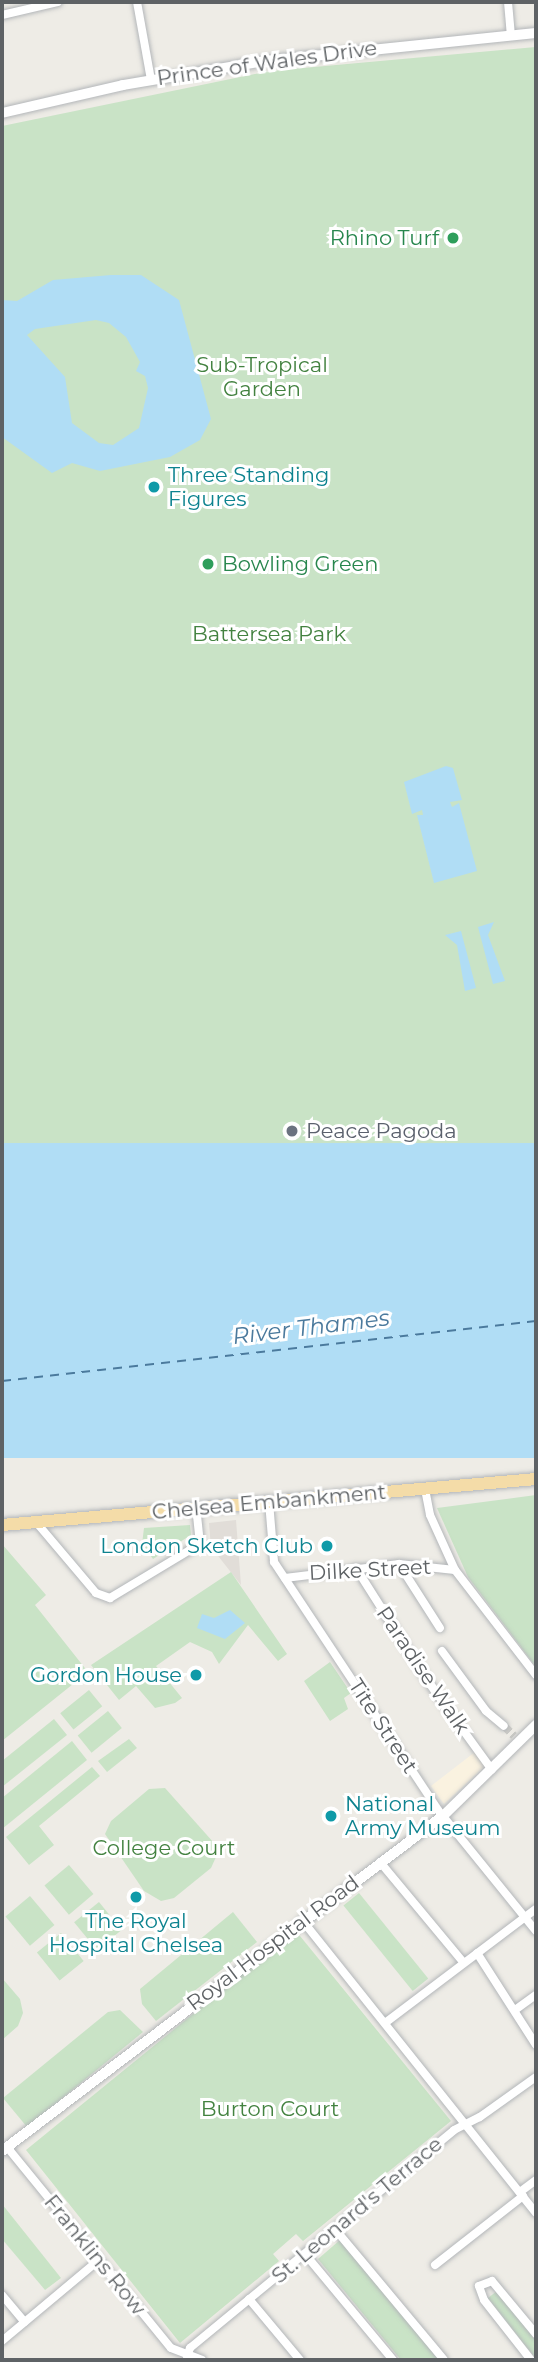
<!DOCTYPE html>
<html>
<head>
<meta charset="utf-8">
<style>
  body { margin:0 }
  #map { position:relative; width:538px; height:2362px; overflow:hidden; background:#eeece6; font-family:Montserrat,sans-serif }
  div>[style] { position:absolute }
  .commercial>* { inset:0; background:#faf2e0 }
  .education>* { inset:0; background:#e1ddd8 }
  .green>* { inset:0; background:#c9e3c6; transform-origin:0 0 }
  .water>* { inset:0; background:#b0ddf5; transform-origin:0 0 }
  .ferry>* { height:2px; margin-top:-1px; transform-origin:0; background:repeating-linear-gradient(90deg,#4b7a9d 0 9px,transparent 0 16px) }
  .minor-tunnel>* { height:8px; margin-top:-4px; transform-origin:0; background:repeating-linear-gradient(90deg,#cacac6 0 8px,transparent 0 12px) }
  .roads { filter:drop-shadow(0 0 2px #b3b6b9) drop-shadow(0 0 2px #b3b6b9) }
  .minor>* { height:8px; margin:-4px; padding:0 4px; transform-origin:4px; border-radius:4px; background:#fff }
  .tertiary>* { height:10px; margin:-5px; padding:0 5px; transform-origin:5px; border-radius:5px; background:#fff }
  .secondary>* { height:10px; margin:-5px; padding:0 5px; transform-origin:5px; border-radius:5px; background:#fff }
  .trunk>* { height:12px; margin:-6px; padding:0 6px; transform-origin:6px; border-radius:6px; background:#f4dca8 }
  .dots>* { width:19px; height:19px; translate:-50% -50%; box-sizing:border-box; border:4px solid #fff; border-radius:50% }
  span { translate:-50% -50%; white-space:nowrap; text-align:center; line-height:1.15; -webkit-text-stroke:6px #fff; paint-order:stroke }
  .street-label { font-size:21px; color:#5e6265 }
  .leisure-label { font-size:21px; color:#27864d }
  .right { translate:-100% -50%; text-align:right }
  .left { translate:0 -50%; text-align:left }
  .park-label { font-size:21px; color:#438240 }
  .culture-label { font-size:21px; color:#0d838f }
  .worship-label { font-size:21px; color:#5b616d }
  .water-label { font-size:23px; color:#4b7a9d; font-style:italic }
  .frame { position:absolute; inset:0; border:4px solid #5e6265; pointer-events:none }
</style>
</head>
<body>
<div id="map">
  <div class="commercial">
    <div style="clip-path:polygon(475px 1752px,486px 1765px,444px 1804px,431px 1786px)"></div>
  </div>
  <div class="education">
    <div style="clip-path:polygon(236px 1520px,241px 1585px,211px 1547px,209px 1523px)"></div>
  </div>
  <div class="green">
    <div style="clip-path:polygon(536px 47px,536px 1143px,2px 1190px,2px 126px,270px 71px)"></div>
    <div style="clip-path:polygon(536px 1495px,536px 1667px,468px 1577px,437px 1508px)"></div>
    <div style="clip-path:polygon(190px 1525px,191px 1535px,153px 1559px,142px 1544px,144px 1528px)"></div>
    <div style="clip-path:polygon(2px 1544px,46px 1595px,35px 1605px,88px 1672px,2px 1741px)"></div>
    <div style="clip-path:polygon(231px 1572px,287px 1654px,278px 1661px,248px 1625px,219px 1664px,212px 1652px,190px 1642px,156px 1666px,182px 1698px,175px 1703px,155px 1708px,136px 1686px,119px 1700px,91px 1665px)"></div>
    <div style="clip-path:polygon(330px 1662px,351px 1693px,344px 1698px,348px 1709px,330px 1721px,304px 1681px)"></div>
    <div style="left:89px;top:1690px;width:21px;height:37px;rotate:51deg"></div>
    <div style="left:108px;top:1711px;width:22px;height:39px;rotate:51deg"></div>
    <div style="clip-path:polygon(54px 1719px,67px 1735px,2px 1787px,2px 1761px)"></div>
    <div style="clip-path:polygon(129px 1739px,137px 1748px,107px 1772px,98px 1761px)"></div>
    <div style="clip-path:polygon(72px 1741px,87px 1760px,2px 1829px,2px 1798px)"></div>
    <div style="clip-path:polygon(92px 1767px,100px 1776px,39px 1826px,54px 1845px,29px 1865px,6px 1837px)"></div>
    <div style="clip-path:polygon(165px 1788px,214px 1843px,216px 1857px,211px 1868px,174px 1898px,161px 1901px,144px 1891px,105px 1834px,111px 1821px,149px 1789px)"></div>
    <div style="left:69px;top:1865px;width:38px;height:32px;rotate:50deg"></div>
    <div style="left:359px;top:1893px;width:110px;height:20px;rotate:51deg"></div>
    <div style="left:30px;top:1896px;width:38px;height:32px;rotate:50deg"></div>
    <div style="left:99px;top:1902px;width:36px;height:32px;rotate:51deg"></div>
    <div style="clip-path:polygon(233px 1912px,257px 1942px,156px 2021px,142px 2004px,140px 1989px)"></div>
    <div style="left:61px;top:1933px;width:36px;height:31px;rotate:51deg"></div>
    <div style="clip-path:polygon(291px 1934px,300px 1936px,451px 2121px,303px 2241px,296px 2234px,273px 2254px,279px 2261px,180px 2343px,26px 2150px)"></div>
    <div style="clip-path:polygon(2px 1978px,20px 1999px,23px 2013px,18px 2026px,2px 2040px)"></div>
    <div style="clip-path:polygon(120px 2010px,143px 2032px,27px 2127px,3px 2098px,108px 2012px)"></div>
    <div style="clip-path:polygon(2px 2204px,61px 2278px,45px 2290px,2px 2239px)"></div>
    <div style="clip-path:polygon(340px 2240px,439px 2360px,401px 2360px,318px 2259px)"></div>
    <div style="clip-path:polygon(497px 2291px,536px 2341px,536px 2359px,488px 2298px)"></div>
  </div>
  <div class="water">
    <div style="clip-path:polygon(evenodd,111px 275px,141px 275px,179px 300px,211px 419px,200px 440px,170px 457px,100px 471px,72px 463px,52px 473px,2px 437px,2px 300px,17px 301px,53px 280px,111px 275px,96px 320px,109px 323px,126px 337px,140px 362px,136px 371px,145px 376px,148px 388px,139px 428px,113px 445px,99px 443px,72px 423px,65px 377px,27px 335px,35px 329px,96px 320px)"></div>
    <div style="clip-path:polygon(446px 766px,453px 768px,462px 800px,450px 802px,452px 807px,459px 803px,477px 871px,434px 883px,417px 815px,423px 815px,422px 810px,412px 814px,404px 782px)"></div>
    <div style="clip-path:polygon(494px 922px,488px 935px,505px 981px,493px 984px,478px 927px)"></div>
    <div style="clip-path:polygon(461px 931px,476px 988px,465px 991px,457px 945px,445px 935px)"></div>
    <div style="left:536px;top:1143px;width:315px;height:536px;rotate:90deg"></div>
    <div style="clip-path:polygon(230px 1610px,245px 1623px,225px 1639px,197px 1628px,202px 1614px,214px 1618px)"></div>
  </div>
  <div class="ferry">
    <div style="left:2px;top:1381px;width:537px;rotate:-6.41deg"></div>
  </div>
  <div class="minor-tunnel">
    <div style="left:504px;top:1726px;width:14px;rotate:45deg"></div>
  </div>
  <div class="roads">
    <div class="minor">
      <div style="left:137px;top:2px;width:79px;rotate:79.8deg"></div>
      <div style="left:508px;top:2px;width:32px;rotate:85deg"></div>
      <div style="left:2px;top:15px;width:57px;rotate:-13.1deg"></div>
      <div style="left:425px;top:1489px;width:26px;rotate:79deg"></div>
      <div style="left:430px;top:1515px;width:60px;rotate:65.6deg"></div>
      <div style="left:455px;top:1570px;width:133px;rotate:52.4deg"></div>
      <div style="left:269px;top:1502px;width:60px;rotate:85.2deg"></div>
      <div style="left:274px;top:1562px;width:297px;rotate:56.5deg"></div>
      <div style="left:438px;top:1810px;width:156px;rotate:51deg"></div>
      <div style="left:36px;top:1522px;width:93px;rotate:49.8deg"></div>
      <div style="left:96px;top:1593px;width:15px;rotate:20deg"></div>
      <div style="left:110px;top:1598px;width:105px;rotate:-31deg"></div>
      <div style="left:200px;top:1544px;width:36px;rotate:-96deg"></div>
      <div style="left:399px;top:1564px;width:76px;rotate:57.4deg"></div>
      <div style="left:356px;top:1568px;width:136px;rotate:57.6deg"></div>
      <div style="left:429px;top:1683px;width:107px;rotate:54.1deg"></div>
      <div style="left:285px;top:1578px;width:115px;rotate:-7deg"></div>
      <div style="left:399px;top:1564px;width:56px;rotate:6.1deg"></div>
      <div style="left:442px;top:1651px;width:74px;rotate:53.7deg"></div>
      <div style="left:486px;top:1711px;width:23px;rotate:40deg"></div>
      <div style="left:380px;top:1862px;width:131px;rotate:50.3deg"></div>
      <div style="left:302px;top:1920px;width:375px;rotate:51.4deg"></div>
      <div style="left:477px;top:1953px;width:109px;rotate:57.3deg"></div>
      <div style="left:515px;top:2010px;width:26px;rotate:-36deg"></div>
      <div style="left:385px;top:2023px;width:189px;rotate:-37.1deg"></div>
      <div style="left:7px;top:2147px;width:259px;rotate:50.8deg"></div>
      <div style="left:171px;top:2348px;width:33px;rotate:21deg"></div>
      <div style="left:520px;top:2192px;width:20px;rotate:-37deg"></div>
      <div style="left:335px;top:2229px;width:170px;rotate:50.2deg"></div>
      <div style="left:305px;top:2254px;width:138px;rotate:50.3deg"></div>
      <div style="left:435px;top:2265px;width:112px;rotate:-38.1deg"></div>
      <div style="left:2px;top:2295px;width:35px;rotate:50deg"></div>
      <div style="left:249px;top:2299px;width:80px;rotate:50.1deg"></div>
      <div style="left:2px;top:2341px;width:126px;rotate:-39.9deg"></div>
      <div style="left:187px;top:2356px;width:9px;rotate:-69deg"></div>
      <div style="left:190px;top:2348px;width:342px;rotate:-39.5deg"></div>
      <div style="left:454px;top:2130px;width:29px;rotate:-27deg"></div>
      <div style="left:480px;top:2117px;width:69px;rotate:-35.5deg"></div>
      <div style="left:531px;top:2360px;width:76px;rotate:-128.1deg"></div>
      <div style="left:484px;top:2300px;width:15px;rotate:-110deg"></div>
      <div style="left:479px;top:2286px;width:14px;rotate:-21deg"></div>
      <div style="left:492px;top:2281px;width:69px;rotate:50.3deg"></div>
    </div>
    <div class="tertiary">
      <div style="left:2px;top:113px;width:124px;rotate:-13deg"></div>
      <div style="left:123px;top:85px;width:144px;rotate:-9.6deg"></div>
      <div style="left:265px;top:61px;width:272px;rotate:-5.9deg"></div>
    </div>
    <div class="secondary">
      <div style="left:2px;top:2151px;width:555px;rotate:-37.24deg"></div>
      <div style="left:444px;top:1815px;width:129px;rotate:-44.4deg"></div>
    </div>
    <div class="trunk">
      <div style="left:2px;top:1525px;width:536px;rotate:-4.92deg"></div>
    </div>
  </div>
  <div class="dots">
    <div style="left:453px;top:238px;background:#2e9e5b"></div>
    <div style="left:154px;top:487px;background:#0f9aa8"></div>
    <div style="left:208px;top:564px;background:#2e9e5b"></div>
    <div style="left:292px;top:1131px;background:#6b7280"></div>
    <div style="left:327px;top:1546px;background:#0f9aa8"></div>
    <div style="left:196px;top:1675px;background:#0f9aa8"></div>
    <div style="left:331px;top:1816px;background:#0f9aa8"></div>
    <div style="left:136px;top:1897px;background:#0f9aa8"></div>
  </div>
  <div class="street-label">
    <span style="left:267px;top:63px;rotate:-8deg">Prince of Wales Drive</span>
    <span style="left:269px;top:1502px;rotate:-5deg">Chelsea Embankment</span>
    <span style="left:370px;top:1570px;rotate:-3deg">Dilke Street</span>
    <span style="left:423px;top:1670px;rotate:56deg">Paradise Walk</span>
    <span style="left:383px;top:1726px;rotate:57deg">Tite Street</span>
    <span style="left:273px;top:1943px;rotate:-37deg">Royal Hospital Road</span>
    <span style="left:357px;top:2210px;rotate:-40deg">St. Leonard's Terrace</span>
    <span style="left:95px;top:2255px;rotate:51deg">Franklins Row</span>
  </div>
  <div class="leisure-label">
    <span class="right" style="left:439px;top:238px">Rhino Turf</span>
    <span class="left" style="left:222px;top:564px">Bowling Green</span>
  </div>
  <div class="park-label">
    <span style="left:262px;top:377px">Sub-Tropical<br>Garden</span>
    <span style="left:269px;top:634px">Battersea Park</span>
    <span style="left:164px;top:1848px">College Court</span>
    <span style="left:270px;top:2109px">Burton Court</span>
  </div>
  <div class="culture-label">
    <span class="left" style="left:168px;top:487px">Three Standing<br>Figures</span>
    <span class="right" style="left:313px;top:1546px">London Sketch Club</span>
    <span class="right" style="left:182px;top:1675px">Gordon House</span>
    <span class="left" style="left:345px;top:1816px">National<br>Army Museum</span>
    <span style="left:136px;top:1933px">The Royal<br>Hospital Chelsea</span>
  </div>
  <div class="worship-label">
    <span class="left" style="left:306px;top:1131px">Peace Pagoda</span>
  </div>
  <div class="water-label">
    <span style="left:311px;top:1327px;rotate:-7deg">River Thames</span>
  </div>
  <div class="frame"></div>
</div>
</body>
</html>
